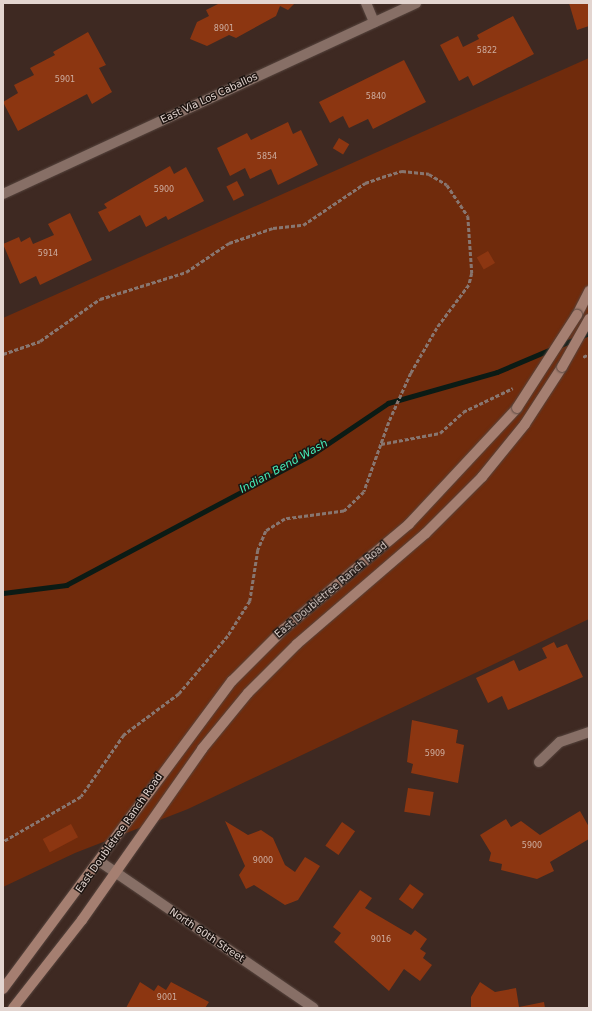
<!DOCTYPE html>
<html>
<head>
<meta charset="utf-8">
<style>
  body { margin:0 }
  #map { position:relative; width:592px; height:1011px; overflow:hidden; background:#3e2922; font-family:"DejaVu Sans",sans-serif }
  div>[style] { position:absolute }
  .green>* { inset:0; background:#702b0c }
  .stream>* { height:5px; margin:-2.5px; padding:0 2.5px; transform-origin:2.5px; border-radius:2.5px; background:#0b1b15 }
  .building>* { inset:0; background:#8c3611; transform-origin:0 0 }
  .path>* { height:2.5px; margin-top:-1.25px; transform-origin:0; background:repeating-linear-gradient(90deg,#887670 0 4px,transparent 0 6px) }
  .roads { filter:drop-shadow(0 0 1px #56453e) drop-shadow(0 0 1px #56453e) }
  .minor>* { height:10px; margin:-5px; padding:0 5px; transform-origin:5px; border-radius:5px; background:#876f66 }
  .secondary>* { height:10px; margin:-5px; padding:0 5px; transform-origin:5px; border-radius:5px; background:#a57f71 }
  .bridges { filter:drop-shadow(0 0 1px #56453e) drop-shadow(0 0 1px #56453e) }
  .secondary-bridge>* { height:10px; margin:-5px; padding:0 5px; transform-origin:5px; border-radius:5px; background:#a57f71 }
  span { translate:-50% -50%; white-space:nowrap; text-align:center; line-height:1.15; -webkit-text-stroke:3px #1e1511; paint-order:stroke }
  .number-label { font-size:8px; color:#cdada0 }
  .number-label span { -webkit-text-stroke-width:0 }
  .street-label { font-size:10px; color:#e3d5d0 }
  .water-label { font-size:11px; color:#44ecb7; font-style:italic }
  .frame { position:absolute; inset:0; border:4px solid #e3d5d0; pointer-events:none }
</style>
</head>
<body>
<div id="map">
  <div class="green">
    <div style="clip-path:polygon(589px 58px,589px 619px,188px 809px,75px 853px,3px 887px,3px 318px)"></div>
  </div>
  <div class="stream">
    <div style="left:3px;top:593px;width:64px;rotate:-7.2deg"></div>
    <div style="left:66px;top:585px;width:277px;rotate:-28deg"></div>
    <div style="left:311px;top:455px;width:93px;rotate:-34deg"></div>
    <div style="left:388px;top:403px;width:113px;rotate:-15.9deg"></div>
    <div style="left:497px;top:372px;width:100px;rotate:-23deg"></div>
  </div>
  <div class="building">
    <div style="clip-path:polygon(220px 3px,295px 3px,288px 10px,280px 6px,276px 16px,236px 38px,229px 35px,207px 46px,190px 39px,197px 22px,209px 16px,206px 10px)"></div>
    <div style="clip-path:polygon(569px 3px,589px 3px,589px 26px,577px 30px)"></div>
    <div style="clip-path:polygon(513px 16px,534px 54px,473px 86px,468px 76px,459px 81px,440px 45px,458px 36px,463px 47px,479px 39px,477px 35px)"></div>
    <div style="clip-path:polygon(88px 32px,106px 65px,99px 68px,112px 92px,92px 104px,87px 94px,18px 131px,3px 102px,18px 93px,14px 85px,34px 75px,30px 68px,55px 55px,53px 52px)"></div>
    <div style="clip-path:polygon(404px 60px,426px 102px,373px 129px,368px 119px,349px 128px,343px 116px,330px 123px,319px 102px)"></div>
    <div style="clip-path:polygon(288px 122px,293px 134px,301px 130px,318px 165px,278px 185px,271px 169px,250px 179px,245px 168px,230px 176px,217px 148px,247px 133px,251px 140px)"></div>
    <div style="left:339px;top:138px;width:12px;height:12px;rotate:31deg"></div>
    <div style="clip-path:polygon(170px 166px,174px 174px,186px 167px,204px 201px,168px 220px,166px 216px,146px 227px,140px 215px,109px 232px,98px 212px,107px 208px,104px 204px)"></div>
    <div style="left:237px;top:181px;width:16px;height:12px;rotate:63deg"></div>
    <div style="clip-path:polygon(70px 213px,92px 260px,40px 285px,36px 276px,20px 284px,3px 244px,19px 237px,21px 242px,30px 237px,33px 244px,54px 235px,48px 224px)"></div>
    <div style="left:488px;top:251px;width:14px;height:13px;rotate:60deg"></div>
    <div style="clip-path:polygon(554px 642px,557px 648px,567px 644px,583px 677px,508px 710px,502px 696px,488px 703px,476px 678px,514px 660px,519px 671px,547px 658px,542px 648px)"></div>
    <div style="clip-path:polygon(412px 720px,458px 730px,456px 743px,464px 745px,458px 783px,411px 773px,413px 764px,407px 762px)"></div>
    <div style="left:408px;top:788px;width:26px;height:24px;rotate:9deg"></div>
    <div style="clip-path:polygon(580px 811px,589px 827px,589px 839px,550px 862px,554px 871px,537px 879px,501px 870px,502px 864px,489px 861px,491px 853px,480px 835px,506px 819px,511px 827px,521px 821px,540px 835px)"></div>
    <div style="clip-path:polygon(225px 821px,248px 835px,261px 830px,273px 838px,285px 865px,295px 872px,305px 857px,320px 866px,298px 900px,285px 905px,254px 885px,246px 889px,239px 875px,245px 866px)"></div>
    <div style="left:342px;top:822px;width:16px;height:29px;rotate:35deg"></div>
    <div style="left:71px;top:824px;width:15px;height:32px;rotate:62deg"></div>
    <div style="left:410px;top:884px;width:17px;height:19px;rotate:36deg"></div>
    <div style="clip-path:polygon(360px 890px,372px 898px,365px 908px,411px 935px,415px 930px,427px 939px,420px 949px,426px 953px,423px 958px,432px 965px,420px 981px,404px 969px,389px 991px,334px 942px,341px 933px,333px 927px)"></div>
    <div style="clip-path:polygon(140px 982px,154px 991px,158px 985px,166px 990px,171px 982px,209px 1002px,205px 1008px,126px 1008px)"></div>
    <div style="clip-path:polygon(480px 982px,495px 992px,516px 988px,519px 1007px,544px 1002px,545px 1008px,471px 1008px,471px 997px)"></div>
  </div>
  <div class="path">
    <div style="left:3px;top:354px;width:39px;rotate:-19deg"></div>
    <div style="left:40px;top:341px;width:73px;rotate:-35deg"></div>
    <div style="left:100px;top:299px;width:90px;rotate:-17.4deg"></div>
    <div style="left:186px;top:272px;width:52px;rotate:-34deg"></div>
    <div style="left:229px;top:243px;width:46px;rotate:-18.8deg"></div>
    <div style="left:273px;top:228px;width:30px;rotate:-6deg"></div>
    <div style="left:303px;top:225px;width:75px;rotate:-34.1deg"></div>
    <div style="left:365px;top:183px;width:18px;rotate:-19deg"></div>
    <div style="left:382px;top:177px;width:21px;rotate:-17deg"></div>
    <div style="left:402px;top:171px;width:27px;rotate:6deg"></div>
    <div style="left:429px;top:174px;width:21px;rotate:31deg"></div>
    <div style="left:447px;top:185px;width:37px;rotate:56deg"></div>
    <div style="left:468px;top:216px;width:57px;rotate:86deg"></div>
    <div style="left:472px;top:273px;width:12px;rotate:104deg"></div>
    <div style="left:469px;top:285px;width:54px;rotate:126.7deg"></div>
    <div style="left:437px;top:328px;width:52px;rotate:120deg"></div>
    <div style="left:411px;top:373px;width:54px;rotate:114.2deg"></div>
    <div style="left:389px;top:422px;width:74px;rotate:109.7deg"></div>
    <div style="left:364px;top:492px;width:28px;rotate:136deg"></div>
    <div style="left:344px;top:511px;width:60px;rotate:172.3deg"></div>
    <div style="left:285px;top:519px;width:22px;rotate:148deg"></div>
    <div style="left:266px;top:531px;width:21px;rotate:113deg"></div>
    <div style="left:258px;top:550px;width:52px;rotate:98.9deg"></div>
    <div style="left:250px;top:601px;width:41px;rotate:122.2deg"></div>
    <div style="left:228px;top:636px;width:76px;rotate:130.2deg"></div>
    <div style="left:179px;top:694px;width:69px;rotate:143.3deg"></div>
    <div style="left:124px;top:735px;width:75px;rotate:124.7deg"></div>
    <div style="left:81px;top:797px;width:90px;rotate:150deg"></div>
    <div style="left:583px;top:357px;width:7px;rotate:-27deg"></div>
    <div style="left:381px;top:444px;width:60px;rotate:-10.6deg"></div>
    <div style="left:440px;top:433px;width:31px;rotate:-42deg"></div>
    <div style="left:463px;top:412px;width:55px;rotate:-25.6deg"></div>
  </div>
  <div class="roads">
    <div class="minor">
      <div style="left:366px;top:3px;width:21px;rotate:67deg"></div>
      <div style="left:3px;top:194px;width:455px;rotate:-24.8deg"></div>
      <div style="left:539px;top:762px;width:29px;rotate:-44deg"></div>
      <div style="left:560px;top:742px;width:31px;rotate:-19deg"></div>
      <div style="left:99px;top:861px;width:260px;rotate:34.4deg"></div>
    </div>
    <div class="secondary">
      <div style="left:577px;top:315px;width:27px;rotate:-63deg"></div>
      <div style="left:3px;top:989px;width:384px;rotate:-53.4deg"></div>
      <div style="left:232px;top:681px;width:74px;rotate:-45deg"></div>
      <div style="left:284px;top:629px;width:163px;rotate:-40deg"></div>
      <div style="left:409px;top:524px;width:158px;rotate:-47deg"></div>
      <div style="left:13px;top:1008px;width:112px;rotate:-51.9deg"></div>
      <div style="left:82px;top:920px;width:209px;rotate:-54.9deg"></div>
      <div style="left:202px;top:749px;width:72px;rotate:-50.6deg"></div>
      <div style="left:248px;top:693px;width:69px;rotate:-45deg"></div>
      <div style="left:297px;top:644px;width:169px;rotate:-40.7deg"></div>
      <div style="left:425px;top:534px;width:81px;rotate:-45deg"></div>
      <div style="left:482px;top:477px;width:68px;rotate:-50.9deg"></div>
      <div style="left:525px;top:424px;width:68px;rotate:-57deg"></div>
    </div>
  </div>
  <div class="bridges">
    <div class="secondary-bridge">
      <div style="left:562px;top:367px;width:55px;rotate:-60.6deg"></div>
      <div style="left:517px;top:408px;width:111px;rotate:-57.2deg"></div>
    </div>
  </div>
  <div class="number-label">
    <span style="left:224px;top:29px">8901</span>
    <span style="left:487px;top:51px">5822</span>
    <span style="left:65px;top:80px">5901</span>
    <span style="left:376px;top:97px">5840</span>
    <span style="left:267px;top:157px">5854</span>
    <span style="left:164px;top:190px">5900</span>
    <span style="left:48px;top:254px">5914</span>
    <span style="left:435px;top:754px">5909</span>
    <span style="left:532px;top:846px">5900</span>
    <span style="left:263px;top:861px">9000</span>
    <span style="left:381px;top:940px">9016</span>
    <span style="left:167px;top:998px">9001</span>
  </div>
  <div class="street-label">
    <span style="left:209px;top:98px;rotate:-25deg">East Via Los Caballos</span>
    <span style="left:331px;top:590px;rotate:-40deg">East Doubletree Ranch Road</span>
    <span style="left:119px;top:833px;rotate:-55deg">East Doubletree Ranch Road</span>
    <span style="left:207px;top:935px;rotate:34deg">North 60th Street</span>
  </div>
  <div class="water-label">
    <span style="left:284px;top:467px;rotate:-29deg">Indian Bend Wash</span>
  </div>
  <div class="frame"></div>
</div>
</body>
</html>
